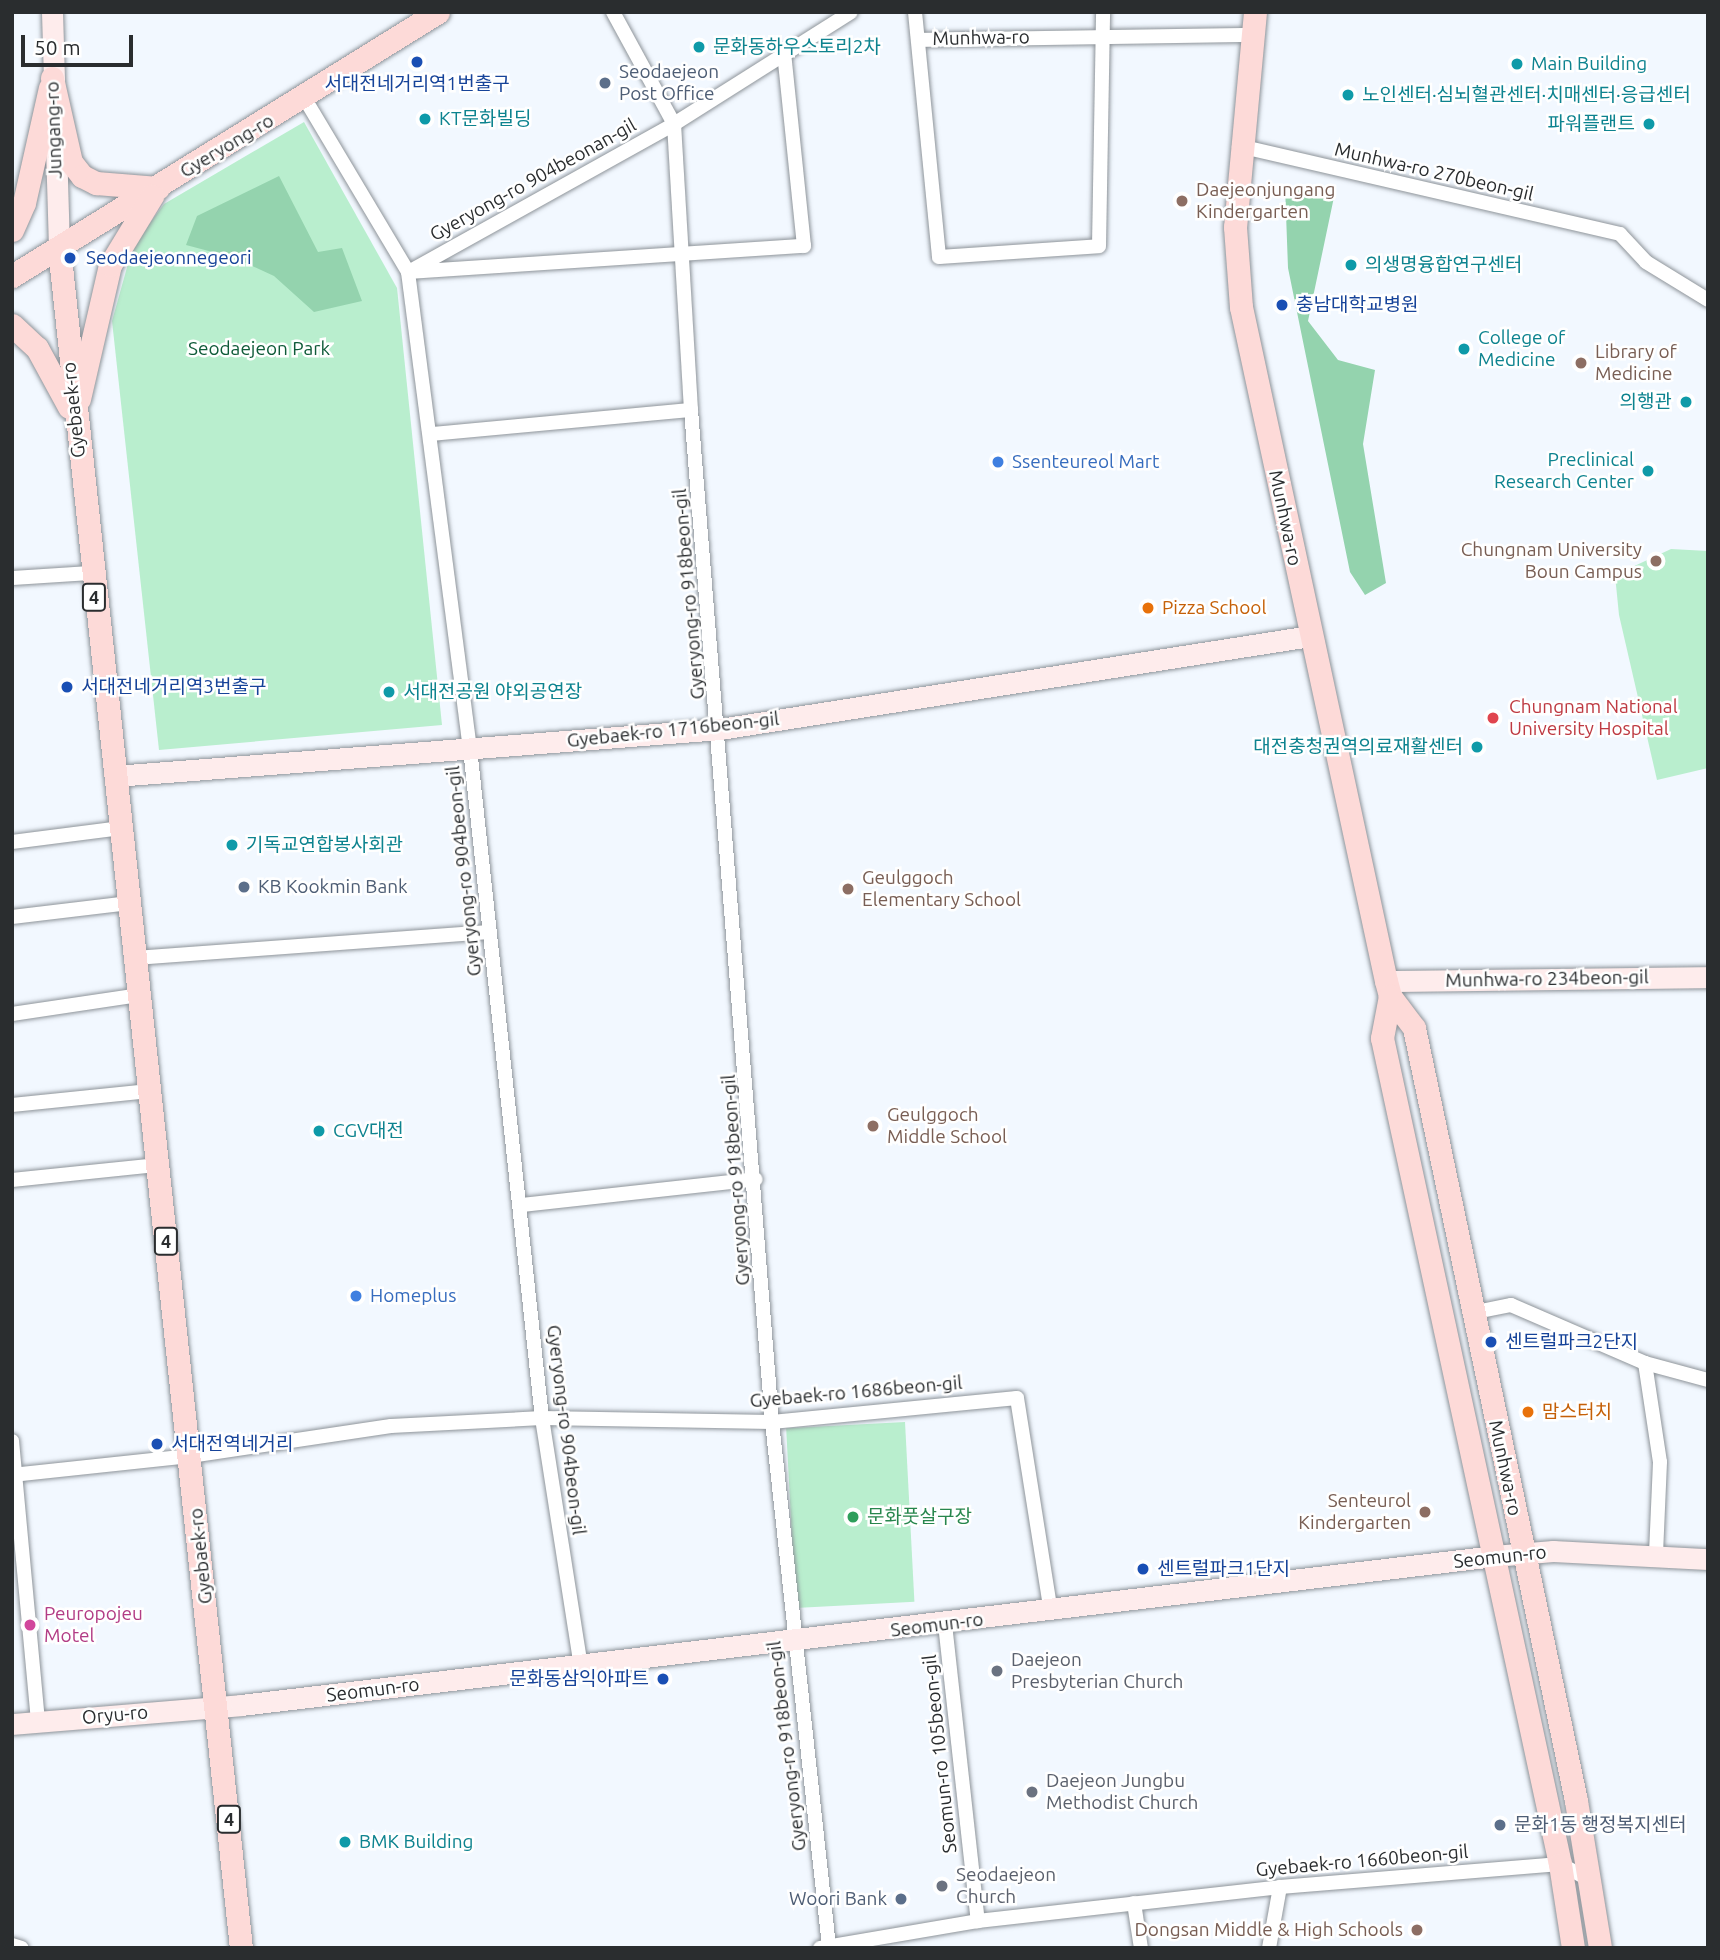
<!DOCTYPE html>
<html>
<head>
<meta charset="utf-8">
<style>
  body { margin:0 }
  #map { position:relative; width:1720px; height:1960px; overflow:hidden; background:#f2f8ff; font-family:Ubuntu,"Noto Sans KR",sans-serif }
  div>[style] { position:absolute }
  .green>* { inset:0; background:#b9eece; transform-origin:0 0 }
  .forest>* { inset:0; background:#94d3ae }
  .roads { filter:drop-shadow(0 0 2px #8e949a) drop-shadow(0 0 2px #8e949a) }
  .street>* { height:14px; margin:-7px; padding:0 7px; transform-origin:7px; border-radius:7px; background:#fff }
  .secondary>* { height:21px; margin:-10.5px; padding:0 10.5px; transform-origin:10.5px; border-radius:10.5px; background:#feecec }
  .primary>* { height:23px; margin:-11.5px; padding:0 11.5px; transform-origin:11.5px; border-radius:11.5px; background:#fddad8 }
  .dots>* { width:19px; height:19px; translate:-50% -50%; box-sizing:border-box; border:4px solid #fff; border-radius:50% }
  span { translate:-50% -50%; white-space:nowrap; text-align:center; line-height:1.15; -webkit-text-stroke:5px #fff; paint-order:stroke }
  .shield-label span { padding:2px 5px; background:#fff; border:2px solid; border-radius:5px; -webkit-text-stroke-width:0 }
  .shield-label { font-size:18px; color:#2a2d2f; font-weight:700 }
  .street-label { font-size:19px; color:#2a2d2f }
  .culture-label { font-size:19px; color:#0d838f }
  .left { translate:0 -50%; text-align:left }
  .right { translate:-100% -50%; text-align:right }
  .service-label { font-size:19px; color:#4e5e75 }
  .transit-label { font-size:19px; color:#164399 }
  .education-label { font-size:19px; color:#785e54 }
  .park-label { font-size:19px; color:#0f5b39 }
  .shop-label { font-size:19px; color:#366cbe }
  .food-label { font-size:19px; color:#c56008 }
  .health-label { font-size:19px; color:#be3a42 }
  .leisure-label { font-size:19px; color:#27864d }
  .hotel-label { font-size:19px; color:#b23c85 }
  .worship-label { font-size:19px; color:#5b616d }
  .frame { position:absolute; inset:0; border:14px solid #2a2d2f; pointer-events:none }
  .scale { position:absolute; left:21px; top:35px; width:112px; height:32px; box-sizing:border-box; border:4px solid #2a2d2f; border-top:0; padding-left:9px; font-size:21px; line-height:24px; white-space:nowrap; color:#2a2d2f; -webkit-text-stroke:5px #fff; paint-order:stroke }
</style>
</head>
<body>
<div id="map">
  <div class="green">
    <div style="clip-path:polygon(304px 122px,397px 288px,442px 725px,159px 750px,112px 321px,133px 246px,164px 204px)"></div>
    <div style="clip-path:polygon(1671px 549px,1708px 551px,1708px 768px,1657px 780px,1619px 615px,1615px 575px)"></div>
    <div style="left:905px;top:1422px;width:180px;height:119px;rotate:87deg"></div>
  </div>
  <div class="forest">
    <div style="clip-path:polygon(279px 176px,318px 252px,342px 248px,362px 301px,314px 312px,274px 276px,235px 258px,186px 245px,197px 216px)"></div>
    <div style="clip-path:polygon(1285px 186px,1334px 197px,1308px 321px,1338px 360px,1375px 370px,1363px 444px,1386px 583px,1365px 595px,1350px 572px,1288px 268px)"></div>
  </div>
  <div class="roads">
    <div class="street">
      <div style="left:613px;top:12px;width:128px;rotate:61.4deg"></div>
      <div style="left:674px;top:124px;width:287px;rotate:86.6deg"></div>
      <div style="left:691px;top:410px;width:1015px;rotate:85.42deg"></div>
      <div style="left:772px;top:1422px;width:528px;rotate:83.8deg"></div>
      <div style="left:915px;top:12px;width:246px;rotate:84.4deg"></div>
      <div style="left:939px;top:257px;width:160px;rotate:-3.9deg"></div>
      <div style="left:1099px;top:246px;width:234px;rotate:-89deg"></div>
      <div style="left:920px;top:40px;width:332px;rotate:-0.9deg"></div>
      <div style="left:305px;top:99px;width:201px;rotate:59.2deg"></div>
      <div style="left:408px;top:272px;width:480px;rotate:82.6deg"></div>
      <div style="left:470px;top:748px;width:674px;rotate:83.87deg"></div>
      <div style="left:542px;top:1418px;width:251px;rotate:81.1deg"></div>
      <div style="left:1239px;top:146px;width:391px;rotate:13deg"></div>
      <div style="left:1620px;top:234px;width:38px;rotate:47deg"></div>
      <div style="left:1646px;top:262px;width:73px;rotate:31.5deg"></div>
      <div style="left:412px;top:270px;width:300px;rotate:-29.1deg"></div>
      <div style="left:674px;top:124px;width:209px;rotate:-32.3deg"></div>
      <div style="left:408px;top:272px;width:397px;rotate:-3.8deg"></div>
      <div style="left:804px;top:246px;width:193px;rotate:-95.9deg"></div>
      <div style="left:432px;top:434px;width:260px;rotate:-5.3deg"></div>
      <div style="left:12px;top:578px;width:79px;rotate:-3.6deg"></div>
      <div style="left:12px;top:842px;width:110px;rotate:-7.3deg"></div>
      <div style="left:12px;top:917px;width:118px;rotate:-6.8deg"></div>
      <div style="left:135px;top:958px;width:355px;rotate:-4.2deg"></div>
      <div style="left:12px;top:1014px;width:128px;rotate:-8.5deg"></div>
      <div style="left:12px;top:1105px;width:138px;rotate:-5.8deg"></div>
      <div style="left:12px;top:1180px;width:147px;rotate:-5.9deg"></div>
      <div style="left:522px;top:1205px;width:235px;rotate:-6.3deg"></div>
      <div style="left:1471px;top:1313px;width:41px;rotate:-11.3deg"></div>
      <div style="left:1511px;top:1305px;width:146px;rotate:23.4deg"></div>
      <div style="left:1645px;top:1363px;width:65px;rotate:15.1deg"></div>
      <div style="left:1645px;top:1363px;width:100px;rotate:81.4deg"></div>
      <div style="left:1660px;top:1462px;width:93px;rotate:92.5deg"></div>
      <div style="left:12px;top:1441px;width:282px;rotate:84.7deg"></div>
      <div style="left:12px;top:1475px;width:179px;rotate:-6.1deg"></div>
      <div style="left:190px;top:1456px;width:203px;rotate:-8.5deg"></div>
      <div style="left:391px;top:1426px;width:151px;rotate:-3deg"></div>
      <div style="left:542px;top:1418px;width:230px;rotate:1deg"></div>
      <div style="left:772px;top:1422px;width:246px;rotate:-5.6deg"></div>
      <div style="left:1017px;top:1398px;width:217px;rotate:81deg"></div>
      <div style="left:945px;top:1624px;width:299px;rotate:83.7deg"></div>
      <div style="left:1134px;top:1903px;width:46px;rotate:81.2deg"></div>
      <div style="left:12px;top:1945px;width:10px;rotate:17deg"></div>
      <div style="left:820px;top:1948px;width:160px;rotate:-9.7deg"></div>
      <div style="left:978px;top:1921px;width:304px;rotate:-6.4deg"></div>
      <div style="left:1280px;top:1887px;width:281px;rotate:-4.7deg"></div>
      <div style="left:1560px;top:1864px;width:34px;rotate:28deg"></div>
      <div style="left:1269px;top:1948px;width:62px;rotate:-79.8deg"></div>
    </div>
    <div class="secondary">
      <div style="left:52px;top:12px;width:236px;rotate:88.3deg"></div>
      <div style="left:115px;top:776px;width:607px;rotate:-4.44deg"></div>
      <div style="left:720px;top:729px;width:597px;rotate:-8.96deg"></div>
      <div style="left:1386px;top:981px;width:322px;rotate:-0.7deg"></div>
      <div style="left:12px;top:1724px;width:230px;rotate:-4.7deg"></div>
      <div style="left:241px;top:1705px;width:1262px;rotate:-6.78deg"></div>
      <div style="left:1494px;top:1556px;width:59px;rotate:-4.8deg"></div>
      <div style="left:1553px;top:1551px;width:155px;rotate:3deg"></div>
    </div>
    <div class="primary">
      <div style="left:1255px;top:12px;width:216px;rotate:95.3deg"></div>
      <div style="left:1235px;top:227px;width:80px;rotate:85.7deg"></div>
      <div style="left:1241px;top:307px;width:689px;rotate:77.86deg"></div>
      <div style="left:1386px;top:981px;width:16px;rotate:75deg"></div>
      <div style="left:1390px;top:996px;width:40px;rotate:53deg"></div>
      <div style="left:1414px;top:1028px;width:790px;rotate:78.16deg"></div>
      <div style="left:1576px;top:1801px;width:149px;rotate:80.7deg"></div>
      <div style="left:52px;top:78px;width:86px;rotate:77.3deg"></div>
      <div style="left:71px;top:162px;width:18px;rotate:52deg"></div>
      <div style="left:82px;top:176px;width:16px;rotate:27deg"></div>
      <div style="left:96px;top:183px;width:62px;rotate:4.6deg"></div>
      <div style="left:12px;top:230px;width:30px;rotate:-66deg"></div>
      <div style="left:24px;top:203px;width:118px;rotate:-77.3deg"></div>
      <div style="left:59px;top:248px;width:1710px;rotate:83.89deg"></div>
      <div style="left:12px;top:276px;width:501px;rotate:-31.79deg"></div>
      <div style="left:12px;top:325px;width:34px;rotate:43deg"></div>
      <div style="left:37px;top:348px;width:67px;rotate:61.5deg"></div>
      <div style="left:79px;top:399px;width:138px;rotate:-77deg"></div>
      <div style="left:110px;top:265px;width:81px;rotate:-58.7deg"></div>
      <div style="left:1390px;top:996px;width:43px;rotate:100.8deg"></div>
      <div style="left:1382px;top:1038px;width:845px;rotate:77.84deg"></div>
      <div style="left:1560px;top:1864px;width:85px;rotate:81.2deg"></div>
    </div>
  </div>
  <div class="dots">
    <div style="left:699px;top:47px;background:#0f9aa8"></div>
    <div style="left:417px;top:62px;background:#1a4fb4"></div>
    <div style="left:1517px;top:64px;background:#0f9aa8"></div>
    <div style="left:605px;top:83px;background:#5c6f8a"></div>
    <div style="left:1348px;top:95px;background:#0f9aa8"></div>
    <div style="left:425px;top:119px;background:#0f9aa8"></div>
    <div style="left:1649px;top:124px;background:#0f9aa8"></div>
    <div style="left:1182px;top:201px;background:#8d6e63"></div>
    <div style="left:70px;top:258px;background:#1a4fb4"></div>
    <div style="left:1351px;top:265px;background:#0f9aa8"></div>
    <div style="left:1282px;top:305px;background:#1a4fb4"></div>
    <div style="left:1464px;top:349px;background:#0f9aa8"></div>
    <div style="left:1581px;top:363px;background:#8d6e63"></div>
    <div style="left:1686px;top:402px;background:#0f9aa8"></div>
    <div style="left:998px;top:462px;background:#3f7fe0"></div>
    <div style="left:1648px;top:471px;background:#0f9aa8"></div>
    <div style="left:1656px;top:561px;background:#8d6e63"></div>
    <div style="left:1148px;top:608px;background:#e8710a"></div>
    <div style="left:67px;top:687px;background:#1a4fb4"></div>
    <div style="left:389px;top:692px;background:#0f9aa8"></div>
    <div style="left:1493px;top:718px;background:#e0444e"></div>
    <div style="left:1477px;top:747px;background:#0f9aa8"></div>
    <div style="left:232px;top:845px;background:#0f9aa8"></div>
    <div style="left:244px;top:887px;background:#5c6f8a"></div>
    <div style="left:848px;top:889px;background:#8d6e63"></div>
    <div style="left:873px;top:1126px;background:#8d6e63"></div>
    <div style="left:319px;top:1131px;background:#0f9aa8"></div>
    <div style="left:356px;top:1296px;background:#3f7fe0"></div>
    <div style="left:1491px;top:1342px;background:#1a4fb4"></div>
    <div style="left:1528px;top:1412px;background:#e8710a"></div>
    <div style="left:157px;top:1444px;background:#1a4fb4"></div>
    <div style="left:1425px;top:1512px;background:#8d6e63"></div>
    <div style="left:853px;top:1517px;background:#2e9e5b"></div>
    <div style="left:1143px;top:1569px;background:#1a4fb4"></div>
    <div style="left:30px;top:1625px;background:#d1479c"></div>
    <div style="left:997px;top:1671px;background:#6b7280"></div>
    <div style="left:663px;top:1679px;background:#1a4fb4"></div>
    <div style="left:1032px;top:1792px;background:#6b7280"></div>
    <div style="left:1500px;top:1825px;background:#5c6f8a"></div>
    <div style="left:345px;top:1842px;background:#0f9aa8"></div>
    <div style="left:942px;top:1886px;background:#6b7280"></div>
    <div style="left:901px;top:1899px;background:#5c6f8a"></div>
    <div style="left:1417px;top:1930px;background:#8d6e63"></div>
  </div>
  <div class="shield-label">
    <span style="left:94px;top:597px">4</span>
    <span style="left:166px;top:1241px">4</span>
    <span style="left:229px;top:1819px">4</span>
  </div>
  <div class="street-label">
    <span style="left:981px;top:38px;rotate:-1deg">Munhwa-ro</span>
    <span style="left:54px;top:130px;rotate:-92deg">Jungang-ro</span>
    <span style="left:227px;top:146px;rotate:-31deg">Gyeryong-ro</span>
    <span style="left:1434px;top:172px;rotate:13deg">Munhwa-ro 270beon-gil</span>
    <span style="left:533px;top:180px;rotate:-29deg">Gyeryong-ro 904beonan-gil</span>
    <span style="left:74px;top:410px;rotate:-96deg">Gyebaek-ro</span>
    <span style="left:1285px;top:518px;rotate:78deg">Munhwa-ro</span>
    <span style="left:689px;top:594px;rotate:-95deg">Gyeryong-ro 918beon-gil</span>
    <span style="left:673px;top:730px;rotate:-6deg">Gyebaek-ro 1716beon-gil</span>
    <span style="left:464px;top:871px;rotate:-96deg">Gyeryong-ro 904beon-gil</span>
    <span style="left:1547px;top:979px;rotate:-1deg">Munhwa-ro 234beon-gil</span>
    <span style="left:736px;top:1180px;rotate:-94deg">Gyeryong-ro 918beon-gil</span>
    <span style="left:856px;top:1392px;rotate:-5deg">Gyebaek-ro 1686beon-gil</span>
    <span style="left:566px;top:1430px;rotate:83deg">Gyeryong-ro 904beon-gil</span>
    <span style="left:1505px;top:1468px;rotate:78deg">Munhwa-ro</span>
    <span style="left:201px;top:1556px;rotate:-96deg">Gyebaek-ro</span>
    <span style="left:1500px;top:1557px;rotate:-6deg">Seomun-ro</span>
    <span style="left:937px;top:1625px;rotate:-7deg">Seomun-ro</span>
    <span style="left:373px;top:1690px;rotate:-7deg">Seomun-ro</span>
    <span style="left:115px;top:1715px;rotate:-5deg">Oryu-ro</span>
    <span style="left:787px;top:1746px;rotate:-97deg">Gyeryong-ro 918beon-gil</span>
    <span style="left:940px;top:1754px;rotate:-96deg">Seomun-ro 105beon-gil</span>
    <span style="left:1362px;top:1861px;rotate:-5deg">Gyebaek-ro 1660beon-gil</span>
  </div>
  <div class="culture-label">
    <span class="left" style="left:713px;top:47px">문화동하우스토리2차</span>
    <span class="left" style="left:1531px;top:64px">Main Building</span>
    <span class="left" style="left:1362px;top:95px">노인센터·심뇌혈관센터·치매센터·응급센터</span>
    <span class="left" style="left:439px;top:119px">KT문화빌딩</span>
    <span class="right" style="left:1635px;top:124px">파워플랜트</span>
    <span class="left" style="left:1365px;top:265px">의생명융합연구센터</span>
    <span class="left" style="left:1478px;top:349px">College of<br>Medicine</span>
    <span class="right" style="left:1672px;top:402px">의행관</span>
    <span class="right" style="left:1634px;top:471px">Preclinical<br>Research Center</span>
    <span class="left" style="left:403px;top:692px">서대전공원 야외공연장</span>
    <span class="right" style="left:1463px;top:747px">대전충청권역의료재활센터</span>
    <span class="left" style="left:246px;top:845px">기독교연합봉사회관</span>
    <span class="left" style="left:333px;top:1131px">CGV대전</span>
    <span class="left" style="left:359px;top:1842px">BMK Building</span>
  </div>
  <div class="service-label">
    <span class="left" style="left:619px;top:83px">Seodaejeon<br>Post Office</span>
    <span class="left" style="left:258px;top:887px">KB Kookmin Bank</span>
    <span class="left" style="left:1514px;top:1825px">문화1동 행정복지센터</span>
    <span class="right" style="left:887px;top:1899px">Woori Bank</span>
  </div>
  <div class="transit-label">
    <span style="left:417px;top:84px">서대전네거리역1번출구</span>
    <span class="left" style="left:86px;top:258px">Seodaejeonnegeori</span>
    <span class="left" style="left:1296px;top:305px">충남대학교병원</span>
    <span class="left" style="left:81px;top:687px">서대전네거리역3번출구</span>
    <span class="left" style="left:1505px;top:1342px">센트럴파크2단지</span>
    <span class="left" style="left:171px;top:1444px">서대전역네거리</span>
    <span class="left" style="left:1157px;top:1569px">센트럴파크1단지</span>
    <span class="right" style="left:649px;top:1679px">문화동삼익아파트</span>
  </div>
  <div class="education-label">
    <span class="left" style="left:1196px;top:201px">Daejeonjungang<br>Kindergarten</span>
    <span class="left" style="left:1595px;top:363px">Library of<br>Medicine</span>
    <span class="right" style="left:1642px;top:561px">Chungnam University<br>Boun Campus</span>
    <span class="left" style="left:862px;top:889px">Geulggoch<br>Elementary School</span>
    <span class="left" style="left:887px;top:1126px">Geulggoch<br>Middle School</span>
    <span class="right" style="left:1411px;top:1512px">Senteurol<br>Kindergarten</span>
    <span class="right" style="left:1403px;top:1930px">Dongsan Middle &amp; High Schools</span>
  </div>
  <div class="park-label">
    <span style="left:259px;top:349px">Seodaejeon Park</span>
  </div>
  <div class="shop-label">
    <span class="left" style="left:1012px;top:462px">Ssenteureol Mart</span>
    <span class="left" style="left:370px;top:1296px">Homeplus</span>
  </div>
  <div class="food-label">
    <span class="left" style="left:1162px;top:608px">Pizza School</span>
    <span class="left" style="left:1542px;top:1412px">맘스터치</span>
  </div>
  <div class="health-label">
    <span class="left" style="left:1509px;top:718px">Chungnam National<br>University Hospital</span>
  </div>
  <div class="leisure-label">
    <span class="left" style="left:867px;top:1517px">문화풋살구장</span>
  </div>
  <div class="hotel-label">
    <span class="left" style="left:44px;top:1625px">Peuropojeu<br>Motel</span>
  </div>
  <div class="worship-label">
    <span class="left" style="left:1011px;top:1671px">Daejeon<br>Presbyterian Church</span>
    <span class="left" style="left:1046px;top:1792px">Daejeon Jungbu<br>Methodist Church</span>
    <span class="left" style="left:956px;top:1886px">Seodaejeon<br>Church</span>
  </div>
  <div class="frame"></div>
  <div class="scale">50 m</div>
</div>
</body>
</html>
